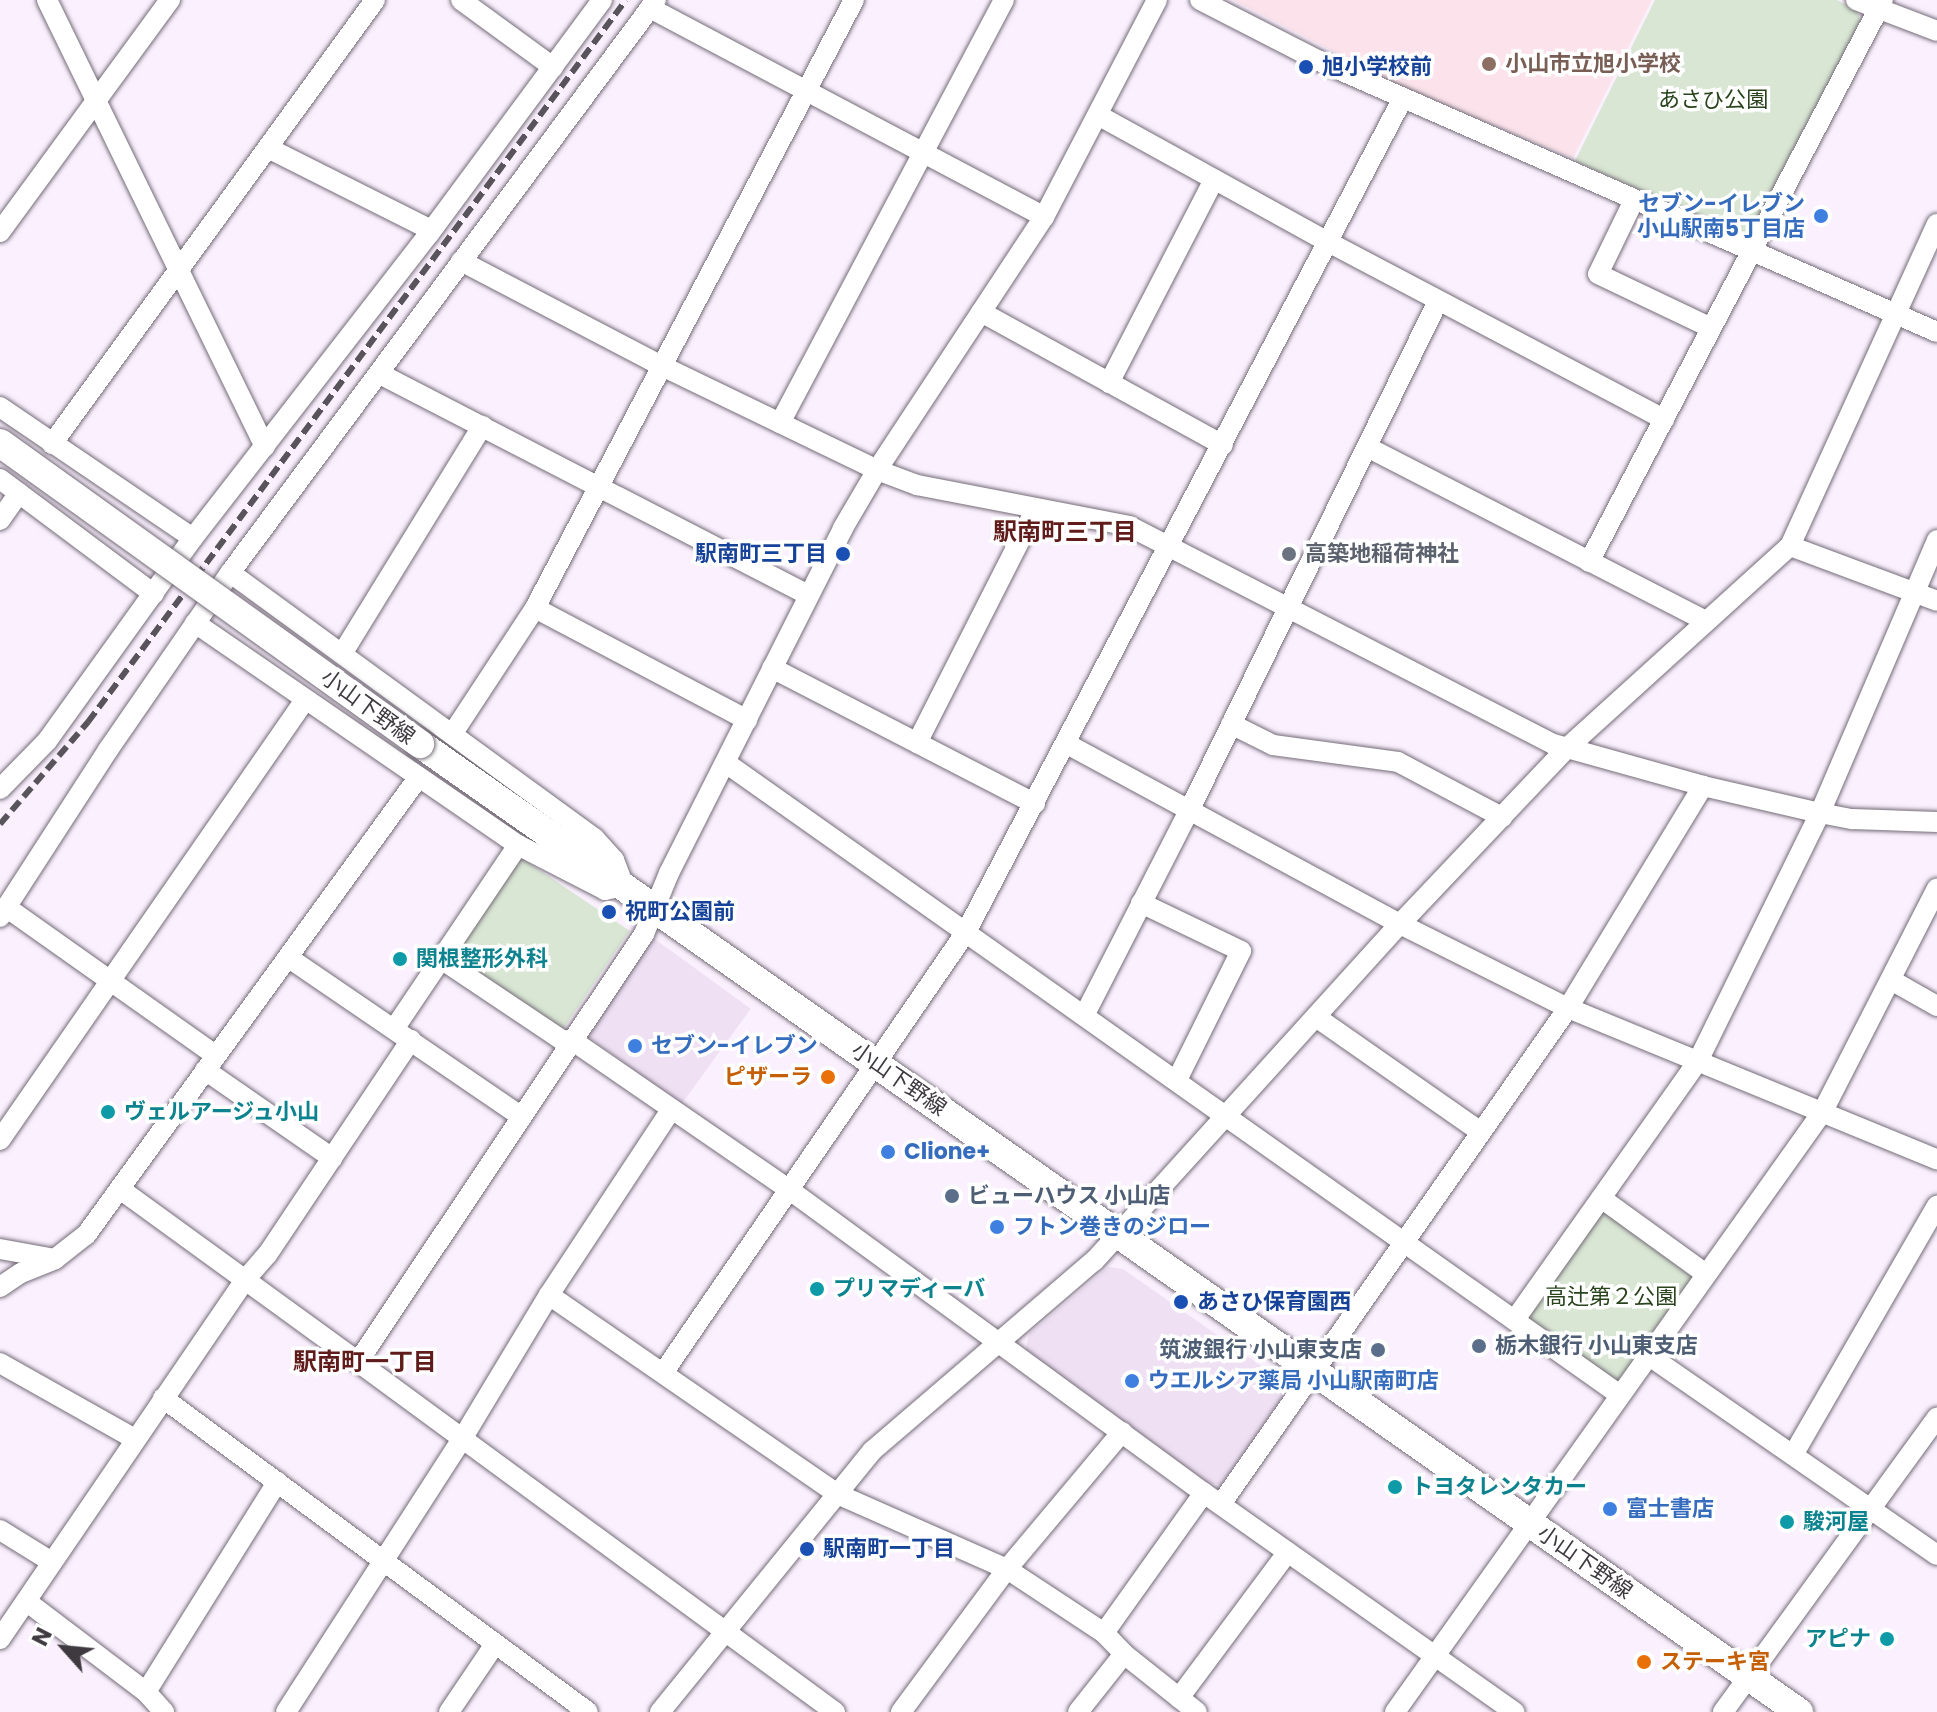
<!DOCTYPE html>
<html>
<head>
<meta charset="utf-8">
<style>
  body { margin:0 }
  #map { position:relative; width:1937px; height:1712px; overflow:hidden; background:#faf0fe; font-family:Poppins,"Noto Sans JP",sans-serif }
  div>[style] { position:absolute }
  .built>* { inset:0; background:#efe0f4; transform-origin:0 0 }
  .education>* { inset:0; background:#fce3eb }
  .green>* { inset:0; background:#d8e6d3; transform-origin:0 0 }
  .roads { filter:drop-shadow(0 0 2px #746c77) drop-shadow(0 0 2px #746c77) }
  .minor>* { height:20px; margin:-10px; padding:0 10px; transform-origin:10px; border-radius:10px; background:#fff }
  .secondary>* { height:28px; margin:-14px; padding:0 14px; transform-origin:14px; border-radius:14px; background:#fff }
  .rail>* { height:6px; margin-top:-3px; transform-origin:0; background:repeating-linear-gradient(90deg,#59545c 0 12px,transparent 0 18px) }
  .bridges { filter:drop-shadow(0 0 2px #746c77) drop-shadow(0 0 2px #746c77) }
  .secondary-bridge>* { height:28px; margin:-14px; padding:0 14px; transform-origin:14px; border-radius:14px; background:#fff }
  .dots>* { width:22px; height:22px; translate:-50% -50%; box-sizing:border-box; border:4px solid #fff; border-radius:50% }
  span { translate:-50% -50%; white-space:nowrap; text-align:center; line-height:1.15; -webkit-text-stroke:7px #fff; paint-order:stroke }
  .education-label { font-size:22px; color:#785e54; font-weight:700 }
  .left { translate:0 -50%; text-align:left }
  .transit-label { font-size:22px; color:#164399; font-weight:700 }
  .right { translate:-100% -50%; text-align:right }
  .park-label { font-size:22px; color:#29441d }
  .shop-label { font-size:22px; color:#366cbe; font-weight:700 }
  .worship-label { font-size:22px; color:#5b616d; font-weight:700 }
  .street-label { font-size:22px; color:#3e3a40 }
  .culture-label { font-size:22px; color:#0d838f; font-weight:700 }
  .food-label { font-size:22px; color:#c56008; font-weight:700 }
  .service-label { font-size:22px; color:#4e5e75; font-weight:700 }
  .neighbourhood-label { font-size:24px; color:#601b1b; font-weight:700 }
  .north { position:absolute; left:24px; top:1608px; width:80px; height:80px; -webkit-text-stroke:6px #fff; paint-order:stroke; rotate:297deg; font-size:22px; font-weight:700; line-height:32px; text-align:center; color:#3e3a40 }
  .north::after { content:''; display:block; margin:auto; width:28px; height:36px; background:#3e3a40; clip-path:polygon(50% 0,100% 100%,50% 72%,0 100%) }
</style>
</head>
<body>
<div id="map">
  <div class="built">
    <div style="left:652px;top:937px;width:122px;height:118px;rotate:36deg"></div>
    <div style="clip-path:polygon(1108px 1267px,1123px 1269px,1280px 1379px,1284px 1395px,1221px 1485px,1206px 1482px,1025px 1353px,1029px 1334px)"></div>
  </div>
  <div class="education">
    <div style="clip-path:polygon(1233px 0,1652px 0,1573px 158px,1407px 89px)"></div>
  </div>
  <div class="green">
    <div style="clip-path:polygon(1655px 0,1837px 0,1857px 10px,1861px 23px,1752px 231px,1737px 233px,1575px 161px)"></div>
    <div style="left:520px;top:857px;width:132px;height:121px;rotate:34deg"></div>
    <div style="left:1602px;top:1203px;width:123px;height:141px;rotate:36deg"></div>
  </div>
  <div class="roads">
    <div class="minor">
      <div style="left:47px;top:0;width:497px;rotate:64deg"></div>
      <div style="left:461px;top:0;width:114px;rotate:36.1deg"></div>
      <div style="left:1200px;top:0;width:131px;rotate:27.1deg"></div>
      <div style="left:1317px;top:60px;width:677px;rotate:23.69deg"></div>
      <div style="left:1856px;top:0;width:87px;rotate:20.9deg"></div>
      <div style="left:650px;top:8px;width:446px;rotate:27.9deg"></div>
      <div style="left:1098px;top:115px;width:265px;rotate:28.9deg"></div>
      <div style="left:1330px;top:243px;width:378px;rotate:27.8deg"></div>
      <div style="left:268px;top:148px;width:182px;rotate:26.7deg"></div>
      <div style="left:1634px;top:200px;width:82px;rotate:115.9deg"></div>
      <div style="left:1598px;top:274px;width:125px;rotate:25.5deg"></div>
      <div style="left:0;top:232px;width:288px;rotate:-53.8deg"></div>
      <div style="left:461px;top:261px;width:227px;rotate:27.6deg"></div>
      <div style="left:662px;top:366px;width:239px;rotate:25.8deg"></div>
      <div style="left:877px;top:470px;width:43px;rotate:20.6deg"></div>
      <div style="left:917px;top:485px;width:216px;rotate:10.9deg"></div>
      <div style="left:1129px;top:526px;width:477px;rotate:27.2deg"></div>
      <div style="left:1553px;top:744px;width:156px;rotate:15.6deg"></div>
      <div style="left:1703px;top:786px;width:120px;rotate:13deg"></div>
      <div style="left:1820px;top:813px;width:33px;rotate:11deg"></div>
      <div style="left:1852px;top:819px;width:85px;rotate:2deg"></div>
      <div style="left:981px;top:312px;width:276px;rotate:28.8deg"></div>
      <div style="left:380px;top:374px;width:480px;rotate:27.3deg"></div>
      <div style="left:1109px;top:383px;width:229px;rotate:-62.7deg"></div>
      <div style="left:0;top:407px;width:233px;rotate:34.2deg"></div>
      <div style="left:780px;top:423px;width:479px;rotate:-62.1deg"></div>
      <div style="left:52px;top:444px;width:549px;rotate:-53.96deg"></div>
      <div style="left:1367px;top:447px;width:381px;rotate:27.2deg"></div>
      <div style="left:0;top:479px;width:192px;rotate:36.8deg"></div>
      <div style="left:0;top:520px;width:33px;rotate:-55deg"></div>
      <div style="left:1790px;top:546px;width:157px;rotate:20.5deg"></div>
      <div style="left:1589px;top:562px;width:634px;rotate:-62.38deg"></div>
      <div style="left:535px;top:608px;width:240px;rotate:27.8deg"></div>
      <div style="left:195px;top:623px;width:392px;rotate:34.5deg"></div>
      <div style="left:518px;top:845px;width:98px;rotate:27.3deg"></div>
      <div style="left:605px;top:890px;width:19px;rotate:-12deg"></div>
      <div style="left:624px;top:886px;width:28px;rotate:-111deg"></div>
      <div style="left:614px;top:860px;width:30px;rotate:-132deg"></div>
      <div style="left:594px;top:838px;width:450px;rotate:-143.9deg"></div>
      <div style="left:342px;top:654px;width:268px;rotate:-58.4deg"></div>
      <div style="left:772px;top:668px;width:296px;rotate:27.3deg"></div>
      <div style="left:1231px;top:724px;width:47px;rotate:26.6deg"></div>
      <div style="left:1273px;top:745px;width:126px;rotate:7.7deg"></div>
      <div style="left:1398px;top:762px;width:118px;rotate:27.9deg"></div>
      <div style="left:453px;top:733px;width:149px;rotate:-56.7deg"></div>
      <div style="left:535px;top:608px;width:687px;rotate:-62.32deg"></div>
      <div style="left:917px;top:743px;width:263px;rotate:-63.1deg"></div>
      <div style="left:1067px;top:744px;width:379px;rotate:28.4deg"></div>
      <div style="left:1400px;top:924px;width:188px;rotate:26.6deg"></div>
      <div style="left:1568px;top:1008px;width:399px;rotate:22.3deg"></div>
      <div style="left:726px;top:763px;width:1095px;rotate:35.26deg"></div>
      <div style="left:0;top:789px;width:67px;rotate:-45.6deg"></div>
      <div style="left:47px;top:741px;width:250px;rotate:-54.3deg"></div>
      <div style="left:193px;top:538px;width:385px;rotate:-52.2deg"></div>
      <div style="left:429px;top:234px;width:291px;rotate:-53.5deg"></div>
      <div style="left:1141px;top:903px;width:111px;rotate:25.6deg"></div>
      <div style="left:1241px;top:951px;width:144px;rotate:116.4deg"></div>
      <div style="left:6px;top:907px;width:256px;rotate:35.3deg"></div>
      <div style="left:0;top:917px;width:199px;rotate:-57.1deg"></div>
      <div style="left:108px;top:750px;width:215px;rotate:-55.4deg"></div>
      <div style="left:230px;top:573px;width:714px;rotate:-53.37deg"></div>
      <div style="left:289px;top:958px;width:282px;rotate:34.3deg"></div>
      <div style="left:441px;top:959px;width:146px;rotate:33.8deg"></div>
      <div style="left:562px;top:1040px;width:11px;rotate:5deg"></div>
      <div style="left:573px;top:1041px;width:260px;rotate:34.5deg"></div>
      <div style="left:787px;top:1188px;width:517px;rotate:36.18deg"></div>
      <div style="left:1204px;top:1493px;width:380px;rotate:35.2deg"></div>
      <div style="left:1891px;top:980px;width:53px;rotate:29.5deg"></div>
      <div style="left:1085px;top:1014px;width:228px;rotate:-62.9deg"></div>
      <div style="left:1189px;top:811px;width:568px;rotate:-63.98deg"></div>
      <div style="left:1316px;top:1017px;width:201px;rotate:34.9deg"></div>
      <div style="left:394px;top:1029px;width:222px;rotate:-56deg"></div>
      <div style="left:205px;top:1070px;width:155px;rotate:34.7deg"></div>
      <div style="left:0;top:1140px;width:535px;rotate:-55.27deg"></div>
      <div style="left:120px;top:1189px;width:294px;rotate:36deg"></div>
      <div style="left:1601px;top:1198px;width:130px;rotate:35.9deg"></div>
      <div style="left:0;top:1249px;width:56px;rotate:10.3deg"></div>
      <div style="left:0;top:1287px;width:25px;rotate:-34deg"></div>
      <div style="left:21px;top:1273px;width:37px;rotate:-22deg"></div>
      <div style="left:55px;top:1259px;width:39px;rotate:-38deg"></div>
      <div style="left:86px;top:1235px;width:565px;rotate:-54deg"></div>
      <div style="left:549px;top:1295px;width:350px;rotate:34.6deg"></div>
      <div style="left:837px;top:1494px;width:186px;rotate:23.8deg"></div>
      <div style="left:1007px;top:1569px;width:116px;rotate:33.4deg"></div>
      <div style="left:1104px;top:1633px;width:29px;rotate:46deg"></div>
      <div style="left:1124px;top:1654px;width:93px;rotate:38.5deg"></div>
      <div style="left:1516px;top:1318px;width:315px;rotate:-54.7deg"></div>
      <div style="left:1698px;top:1061px;width:276px;rotate:-63.8deg"></div>
      <div style="left:1820px;top:813px;width:297px;rotate:-66.8deg"></div>
      <div style="left:1648px;top:1355px;width:351px;rotate:34.7deg"></div>
      <div style="left:0;top:1363px;width:155px;rotate:29.4deg"></div>
      <div style="left:663px;top:1373px;width:535px;rotate:-55.51deg"></div>
      <div style="left:966px;top:932px;width:942px;rotate:-62.35deg"></div>
      <div style="left:163px;top:1398px;width:528px;rotate:36.46deg"></div>
      <div style="left:1793px;top:1455px;width:288px;rotate:-60deg"></div>
      <div style="left:1221px;top:1504px;width:605px;rotate:-55.02deg"></div>
      <div style="left:1568px;top:1008px;width:260px;rotate:-58.7deg"></div>
      <div style="left:0;top:1530px;width:59px;rotate:31.8deg"></div>
      <div style="left:26px;top:1601px;width:151px;rotate:37.2deg"></div>
      <div style="left:146px;top:1692px;width:27px;rotate:48deg"></div>
      <div style="left:1104px;top:1633px;width:172px;rotate:-54.5deg"></div>
      <div style="left:0;top:1639px;width:433px;rotate:-55.7deg"></div>
      <div style="left:244px;top:1281px;width:35px;rotate:-49deg"></div>
      <div style="left:267px;top:1255px;width:259px;rotate:-56.2deg"></div>
      <div style="left:146px;top:1692px;width:248px;rotate:-58deg"></div>
      <div style="left:1179px;top:1698px;width:182px;rotate:-53.3deg"></div>
      <div style="left:286px;top:1712px;width:325px;rotate:-57.2deg"></div>
      <div style="left:462px;top:1439px;width:168px;rotate:-58.9deg"></div>
      <div style="left:549px;top:1295px;width:222px;rotate:-56.6deg"></div>
      <div style="left:449px;top:1712px;width:82px;rotate:-55.9deg"></div>
      <div style="left:660px;top:1712px;width:336px;rotate:-50.9deg"></div>
      <div style="left:872px;top:1451px;width:292px;rotate:-40.6deg"></div>
      <div style="left:1094px;top:1261px;width:455px;rotate:-47.8deg"></div>
      <div style="left:1400px;top:924px;width:243px;rotate:-46.5deg"></div>
      <div style="left:1567px;top:748px;width:301px;rotate:-42.2deg"></div>
      <div style="left:1790px;top:546px;width:354px;rotate:-65.5deg"></div>
      <div style="left:835px;top:1712px;width:592px;rotate:-143.73deg"></div>
      <div style="left:358px;top:1362px;width:515px;rotate:-56.25deg"></div>
      <div style="left:644px;top:934px;width:66px;rotate:-67.7deg"></div>
      <div style="left:669px;top:873px;width:386px;rotate:-63.2deg"></div>
      <div style="left:843px;top:528px;width:67px;rotate:-59.6deg"></div>
      <div style="left:877px;top:470px;width:303px;rotate:-56.6deg"></div>
      <div style="left:1044px;top:217px;width:245px;rotate:-62.5deg"></div>
      <div style="left:901px;top:1712px;width:178px;rotate:-53.5deg"></div>
      <div style="left:1007px;top:1569px;width:179px;rotate:-50deg"></div>
      <div style="left:1078px;top:1712px;width:74px;rotate:-51.6deg"></div>
      <div style="left:1395px;top:1712px;width:738px;rotate:-54.54deg"></div>
      <div style="left:1823px;top:1111px;width:250px;rotate:-62.9deg"></div>
      <div style="left:1723px;top:1712px;width:364px;rotate:-54deg"></div>
    </div>
    <div class="secondary">
      <div style="left:420px;top:744px;width:1685px;rotate:35.07deg"></div>
    </div>
  </div>
  <div class="rail">
    <div style="left:0;top:824px;width:135px;rotate:-49.2deg"></div>
    <div style="left:88px;top:722px;width:900px;rotate:-53.31deg"></div>
  </div>
  <div class="bridges">
    <div class="secondary-bridge">
      <div style="left:0;top:443px;width:517px;rotate:35.63deg"></div>
    </div>
  </div>
  <div class="dots">
    <div style="left:1489px;top:64px;background:#8d6e63"></div>
    <div style="left:1306px;top:67px;background:#1a4fb4"></div>
    <div style="left:1821px;top:216px;background:#3f7fe0"></div>
    <div style="left:843px;top:554px;background:#1a4fb4"></div>
    <div style="left:1289px;top:554px;background:#6b7280"></div>
    <div style="left:609px;top:912px;background:#1a4fb4"></div>
    <div style="left:400px;top:959px;background:#0f9aa8"></div>
    <div style="left:635px;top:1046px;background:#3f7fe0"></div>
    <div style="left:828px;top:1077px;background:#e8710a"></div>
    <div style="left:108px;top:1112px;background:#0f9aa8"></div>
    <div style="left:888px;top:1152px;background:#3f7fe0"></div>
    <div style="left:952px;top:1196px;background:#5c6f8a"></div>
    <div style="left:997px;top:1227px;background:#3f7fe0"></div>
    <div style="left:817px;top:1289px;background:#0f9aa8"></div>
    <div style="left:1181px;top:1302px;background:#1a4fb4"></div>
    <div style="left:1479px;top:1346px;background:#5c6f8a"></div>
    <div style="left:1378px;top:1350px;background:#5c6f8a"></div>
    <div style="left:1132px;top:1381px;background:#3f7fe0"></div>
    <div style="left:1395px;top:1487px;background:#0f9aa8"></div>
    <div style="left:1610px;top:1509px;background:#3f7fe0"></div>
    <div style="left:1787px;top:1522px;background:#0f9aa8"></div>
    <div style="left:807px;top:1549px;background:#1a4fb4"></div>
    <div style="left:1887px;top:1639px;background:#0f9aa8"></div>
    <div style="left:1644px;top:1662px;background:#e8710a"></div>
  </div>
  <div class="education-label">
    <span class="left" style="left:1505px;top:64px">小山市立旭小学校</span>
  </div>
  <div class="transit-label">
    <span class="left" style="left:1322px;top:67px">旭小学校前</span>
    <span class="right" style="left:827px;top:554px">駅南町三丁目</span>
    <span class="left" style="left:625px;top:912px">祝町公園前</span>
    <span class="left" style="left:1197px;top:1302px">あさひ保育園西</span>
    <span class="left" style="left:823px;top:1549px">駅南町一丁目</span>
  </div>
  <div class="park-label">
    <span style="left:1713px;top:100px">あさひ公園</span>
    <span style="left:1611px;top:1297px">高辻第２公園</span>
  </div>
  <div class="shop-label">
    <span class="right" style="left:1805px;top:216px">セブン-イレブン<br>小山駅南5丁目店</span>
    <span class="left" style="left:651px;top:1046px">セブン-イレブン</span>
    <span class="left" style="left:904px;top:1152px">Clione+</span>
    <span class="left" style="left:1013px;top:1227px">フトン巻きのジロー</span>
    <span class="left" style="left:1148px;top:1381px">ウエルシア薬局 小山駅南町店</span>
    <span class="left" style="left:1626px;top:1509px">富士書店</span>
  </div>
  <div class="worship-label">
    <span class="left" style="left:1305px;top:554px">高築地稲荷神社</span>
  </div>
  <div class="street-label">
    <span style="left:368px;top:707px;rotate:36deg">小山下野線</span>
    <span style="left:899px;top:1079px;rotate:35deg">小山下野線</span>
    <span style="left:1585px;top:1562px;rotate:35deg">小山下野線</span>
  </div>
  <div class="culture-label">
    <span class="left" style="left:416px;top:959px">関根整形外科</span>
    <span class="left" style="left:124px;top:1112px">ヴェルアージュ小山</span>
    <span class="left" style="left:833px;top:1289px">プリマディーバ</span>
    <span class="left" style="left:1411px;top:1487px">トヨタレンタカー</span>
    <span class="left" style="left:1803px;top:1522px">駿河屋</span>
    <span class="right" style="left:1871px;top:1639px">アピナ</span>
  </div>
  <div class="food-label">
    <span class="right" style="left:812px;top:1077px">ピザーラ</span>
    <span class="left" style="left:1660px;top:1662px">ステーキ宮</span>
  </div>
  <div class="service-label">
    <span class="left" style="left:968px;top:1196px">ビューハウス 小山店</span>
    <span class="left" style="left:1495px;top:1346px">栃木銀行 小山東支店</span>
    <span class="right" style="left:1362px;top:1350px">筑波銀行 小山東支店</span>
  </div>
  <div class="neighbourhood-label">
    <span style="left:1065px;top:532px">駅南町三丁目</span>
    <span style="left:365px;top:1362px">駅南町一丁目</span>
  </div>
  <div class="north">N</div>
</div>
</body>
</html>
